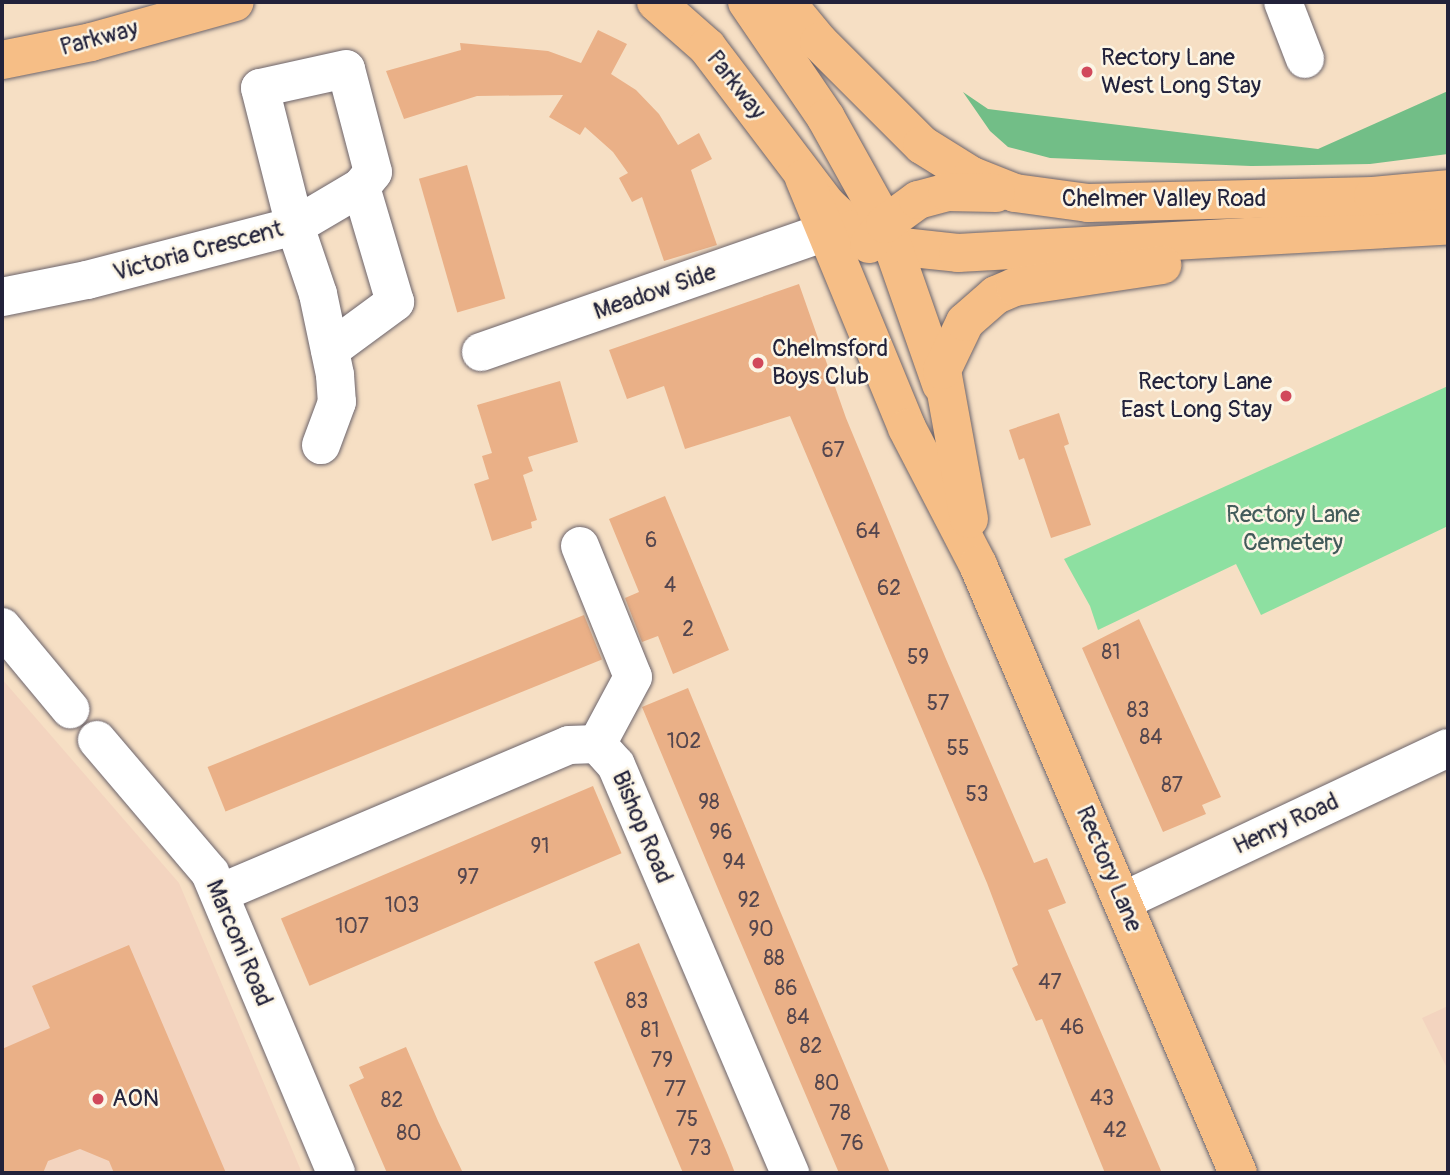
<!DOCTYPE html>
<html>
<head>
<meta charset="utf-8">
<style>
  body { margin:0 }
  #map { position:relative; width:1450px; height:1175px; overflow:hidden; background:#f6dfc4; font-family:Pangolin,sans-serif }
  div>[style] { position:absolute }
  .built>* { inset:0; background:#f3d4bf }
  .green>* { inset:0; background:#8de0a1 }
  .forest>* { inset:0; background:#72be87 }
  .building>* { inset:0; background:#eab087; transform-origin:0 0 }
  .roads { filter:drop-shadow(0 0 2px #6c646b) drop-shadow(0 0 2px #6c646b) }
  .minor>* { height:38px; margin:-19px; padding:0 19px; transform-origin:19px; border-radius:19px; background:#fff }
  .major>* { height:38px; margin:-19px; padding:0 19px; transform-origin:19px; border-radius:19px; background:#f6be86 }
  .dots>* { width:19px; height:19px; translate:-50% -50%; box-sizing:border-box; border:4px solid #fcf5e5; border-radius:50% }
  span { translate:-50% -50%; white-space:nowrap; text-align:center; line-height:1.15; -webkit-text-stroke:5px #fcf5e5; paint-order:stroke }
  .number-label { font-size:21px; color:#54464e }
  .number-label span { -webkit-text-stroke-width:0 }
  .street-label { font-size:24px; color:#22223b }
  .poi-label { font-size:24px; color:#22223b }
  .left { translate:0 -50%; text-align:left }
  .right { translate:-100% -50%; text-align:right }
  .park-label { font-size:24px; color:#425b5a }
  .frame { position:absolute; inset:0; border:4px solid #22223b; pointer-events:none }
</style>
</head>
<body>
<div id="map">
  <div class="built">
    <div style="clip-path:polygon(2px 679px,179px 883px,302px 1173px,2px 1173px)"></div>
    <div style="clip-path:polygon(1448px 1006px,1448px 1070px,1422px 1018px)"></div>
  </div>
  <div class="green">
    <div style="clip-path:polygon(1448px 386px,1448px 526px,1261px 615px,1236px 564px,1098px 630px,1090px 606px,1064px 559px)"></div>
  </div>
  <div class="forest">
    <div style="clip-path:polygon(1448px 91px,1448px 154px,1370px 164px,1251px 166px,1050px 158px,1008px 147px,990px 131px,963px 92px,988px 109px,1318px 149px)"></div>
  </div>
  <div class="building">
    <div style="clip-path:polygon(598px 30px,627px 44px,611px 74px,636px 90px,659px 114px,678px 145px,699px 133px,712px 159px,691px 170px,717px 245px,664px 261px,642px 197px,632px 202px,619px 178px,628px 173px,613px 152px,585px 127px,580px 135px,549px 117px,563px 95px,477px 96px,404px 119px,386px 71px,461px 50px,460px 43px,548px 51px,581px 63px)"></div>
    <div style="left:467px;top:165px;width:139px;height:50px;rotate:74deg"></div>
    <div style="clip-path:polygon(799px 284px,846px 418px,946px 659px,1034px 863px,1047px 858px,1066px 903px,1048px 910px,1162px 1173px,1105px 1173px,1042px 1019px,1036px 1021px,1012px 968px,1018px 965px,987px 883px,790px 416px,685px 449px,664px 386px,627px 399px,609px 350px)"></div>
    <div style="clip-path:polygon(560px 381px,578px 442px,528px 457px,533px 471px,523px 475px,537px 520px,531px 522px,532px 528px,492px 541px,474px 484px,489px 479px,482px 456px,492px 453px,477px 405px)"></div>
    <div style="clip-path:polygon(1059px 413px,1069px 444px,1064px 446px,1091px 525px,1051px 538px,1024px 458px,1019px 460px,1009px 430px)"></div>
    <div style="clip-path:polygon(665px 496px,729px 650px,673px 674px,658px 636px,642px 642px,625px 598px,639px 592px,609px 519px)"></div>
    <div style="left:584px;top:615px;width:48px;height:406px;rotate:68deg"></div>
    <div style="clip-path:polygon(1139px 619px,1221px 797px,1202px 805px,1206px 814px,1163px 832px,1082px 648px)"></div>
    <div style="clip-path:polygon(688px 688px,778px 906px,890px 1173px,839px 1173px,721px 896px,642px 707px)"></div>
    <div style="left:593px;top:786px;width:73px;height:339px;rotate:67deg"></div>
    <div style="clip-path:polygon(639px 943px,728px 1155px,735px 1173px,683px 1173px,594px 962px)"></div>
    <div style="clip-path:polygon(129px 945px,226px 1173px,114px 1173px,109px 1161px,80px 1149px,48px 1161px,43px 1173px,2px 1173px,2px 1049px,50px 1028px,32px 986px)"></div>
    <div style="clip-path:polygon(406px 1047px,438px 1121px,463px 1173px,387px 1173px,349px 1085px,364px 1078px,359px 1067px)"></div>
  </div>
  <div class="roads">
    <div class="minor">
      <div style="left:1283px;top:2px;width:61px;rotate:68.9deg"></div>
      <div style="left:2px;top:297px;width:87px;rotate:-11.3deg"></div>
      <div style="left:87px;top:280px;width:215px;rotate:-14.6deg"></div>
      <div style="left:295px;top:226px;width:77px;rotate:-30.6deg"></div>
      <div style="left:361px;top:187px;width:19px;rotate:-51deg"></div>
      <div style="left:373px;top:172px;width:106px;rotate:-104.7deg"></div>
      <div style="left:346px;top:69px;width:88px;rotate:167.5deg"></div>
      <div style="left:260px;top:88px;width:142px;rotate:75.8deg"></div>
      <div style="left:295px;top:226px;width:72px;rotate:71.3deg"></div>
      <div style="left:318px;top:294px;width:83px;rotate:78.1deg"></div>
      <div style="left:335px;top:375px;width:27px;rotate:86deg"></div>
      <div style="left:337px;top:402px;width:46px;rotate:110.4deg"></div>
      <div style="left:330px;top:350px;width:81px;rotate:-36.4deg"></div>
      <div style="left:395px;top:302px;width:120px;rotate:-106.5deg"></div>
      <div style="left:481px;top:352px;width:367px;rotate:-19.2deg"></div>
      <div style="left:580px;top:546px;width:141px;rotate:68deg"></div>
      <div style="left:633px;top:677px;width:76px;rotate:118.2deg"></div>
      <div style="left:2px;top:627px;width:107px;rotate:50.3deg"></div>
      <div style="left:97px;top:740px;width:175px;rotate:49.6deg"></div>
      <div style="left:210px;top:873px;width:325px;rotate:67.2deg"></div>
      <div style="left:220px;top:893px;width:379px;rotate:-23deg"></div>
      <div style="left:569px;top:745px;width:28px;rotate:-2deg"></div>
      <div style="left:597px;top:744px;width:28px;rotate:48deg"></div>
      <div style="left:616px;top:765px;width:444px;rotate:66.9deg"></div>
      <div style="left:1123px;top:901px;width:359px;rotate:-25.2deg"></div>
    </div>
    <div class="major">
      <div style="left:656px;top:2px;width:68px;rotate:41.4deg"></div>
      <div style="left:707px;top:47px;width:198px;rotate:52.8deg"></div>
      <div style="left:827px;top:205px;width:35px;rotate:43deg"></div>
      <div style="left:853px;top:229px;width:43px;rotate:23deg"></div>
      <div style="left:893px;top:246px;width:65px;rotate:6.1deg"></div>
      <div style="left:958px;top:253px;width:491px;rotate:-3.2deg"></div>
      <div style="left:747px;top:2px;width:140px;rotate:55.7deg"></div>
      <div style="left:826px;top:118px;width:121px;rotate:60.9deg"></div>
      <div style="left:885px;top:224px;width:170px;rotate:70.7deg"></div>
      <div style="left:786px;top:2px;width:52px;rotate:50.5deg"></div>
      <div style="left:819px;top:42px;width:146px;rotate:45deg"></div>
      <div style="left:922px;top:145px;width:59px;rotate:31.8deg"></div>
      <div style="left:972px;top:176px;width:46px;rotate:21.6deg"></div>
      <div style="left:1015px;top:193px;width:74px;rotate:7.8deg"></div>
      <div style="left:1088px;top:203px;width:285px;rotate:-1.4deg"></div>
      <div style="left:1373px;top:196px;width:75px;rotate:-5.3deg"></div>
      <div style="left:2px;top:60px;width:91px;rotate:-11.4deg"></div>
      <div style="left:91px;top:42px;width:149px;rotate:-15.5deg"></div>
      <div style="left:804px;top:178px;width:270px;rotate:67.6deg"></div>
      <div style="left:907px;top:428px;width:154px;rotate:62.6deg"></div>
      <div style="left:978px;top:565px;width:661px;rotate:66.85deg"></div>
      <div style="left:869px;top:244px;width:26px;rotate:-51deg"></div>
      <div style="left:885px;top:224px;width:41px;rotate:-36deg"></div>
      <div style="left:918px;top:200px;width:30px;rotate:-15deg"></div>
      <div style="left:947px;top:192px;width:49px;rotate:1.2deg"></div>
      <div style="left:969px;top:519px;width:151px;rotate:-100.3deg"></div>
      <div style="left:942px;top:370px;width:53px;rotate:-64.4deg"></div>
      <div style="left:965px;top:322px;width:41px;rotate:-41.1deg"></div>
      <div style="left:996px;top:295px;width:21px;rotate:-23deg"></div>
      <div style="left:1015px;top:287px;width:149px;rotate:-8.5deg"></div>
    </div>
  </div>
  <div class="dots">
    <div style="left:1087px;top:72px;background:#d1495b"></div>
    <div style="left:758px;top:363px;background:#d1495b"></div>
    <div style="left:1286px;top:396px;background:#d1495b"></div>
    <div style="left:98px;top:1099px;background:#d1495b"></div>
  </div>
  <div class="number-label">
    <span style="left:833px;top:451px">67</span>
    <span style="left:868px;top:532px">64</span>
    <span style="left:651px;top:541px">6</span>
    <span style="left:670px;top:586px">4</span>
    <span style="left:889px;top:589px">62</span>
    <span style="left:688px;top:630px">2</span>
    <span style="left:1111px;top:653px">81</span>
    <span style="left:918px;top:658px">59</span>
    <span style="left:938px;top:704px">57</span>
    <span style="left:1138px;top:711px">83</span>
    <span style="left:1151px;top:738px">84</span>
    <span style="left:684px;top:742px">102</span>
    <span style="left:958px;top:749px">55</span>
    <span style="left:1172px;top:786px">87</span>
    <span style="left:977px;top:795px">53</span>
    <span style="left:709px;top:803px">98</span>
    <span style="left:721px;top:833px">96</span>
    <span style="left:540px;top:847px">91</span>
    <span style="left:734px;top:863px">94</span>
    <span style="left:468px;top:878px">97</span>
    <span style="left:749px;top:901px">92</span>
    <span style="left:402px;top:906px">103</span>
    <span style="left:352px;top:927px">107</span>
    <span style="left:761px;top:930px">90</span>
    <span style="left:774px;top:959px">88</span>
    <span style="left:1050px;top:983px">47</span>
    <span style="left:786px;top:989px">86</span>
    <span style="left:637px;top:1002px">83</span>
    <span style="left:798px;top:1018px">84</span>
    <span style="left:1072px;top:1028px">46</span>
    <span style="left:650px;top:1031px">81</span>
    <span style="left:811px;top:1047px">82</span>
    <span style="left:662px;top:1061px">79</span>
    <span style="left:827px;top:1084px">80</span>
    <span style="left:675px;top:1090px">77</span>
    <span style="left:1102px;top:1099px">43</span>
    <span style="left:392px;top:1101px">82</span>
    <span style="left:840px;top:1114px">78</span>
    <span style="left:687px;top:1120px">75</span>
    <span style="left:1115px;top:1131px">42</span>
    <span style="left:409px;top:1134px">80</span>
    <span style="left:852px;top:1144px">76</span>
    <span style="left:700px;top:1149px">73</span>
  </div>
  <div class="street-label">
    <span style="left:99px;top:38px;rotate:-15deg">Parkway</span>
    <span style="left:736px;top:85px;rotate:52deg">Parkway</span>
    <span style="left:1164px;top:199px">Chelmer Valley Road</span>
    <span style="left:198px;top:251px;rotate:-15deg">Victoria Crescent</span>
    <span style="left:655px;top:292px;rotate:-19deg">Meadow Side</span>
    <span style="left:1286px;top:824px;rotate:-25deg">Henry Road</span>
    <span style="left:642px;top:827px;rotate:67deg">Bishop Road</span>
    <span style="left:1109px;top:869px;rotate:67deg">Rectory Lane</span>
    <span style="left:239px;top:943px;rotate:67deg">Marconi Road</span>
  </div>
  <div class="poi-label">
    <span class="left" style="left:1101px;top:72px">Rectory Lane<br>West Long Stay</span>
    <span class="left" style="left:772px;top:363px">Chelmsford<br>Boys Club</span>
    <span class="right" style="left:1272px;top:396px">Rectory Lane<br>East Long Stay</span>
    <span class="left" style="left:112px;top:1099px">AON</span>
  </div>
  <div class="park-label">
    <span style="left:1293px;top:529px">Rectory Lane<br>Cemetery</span>
  </div>
  <div class="frame"></div>
</div>
</body>
</html>
